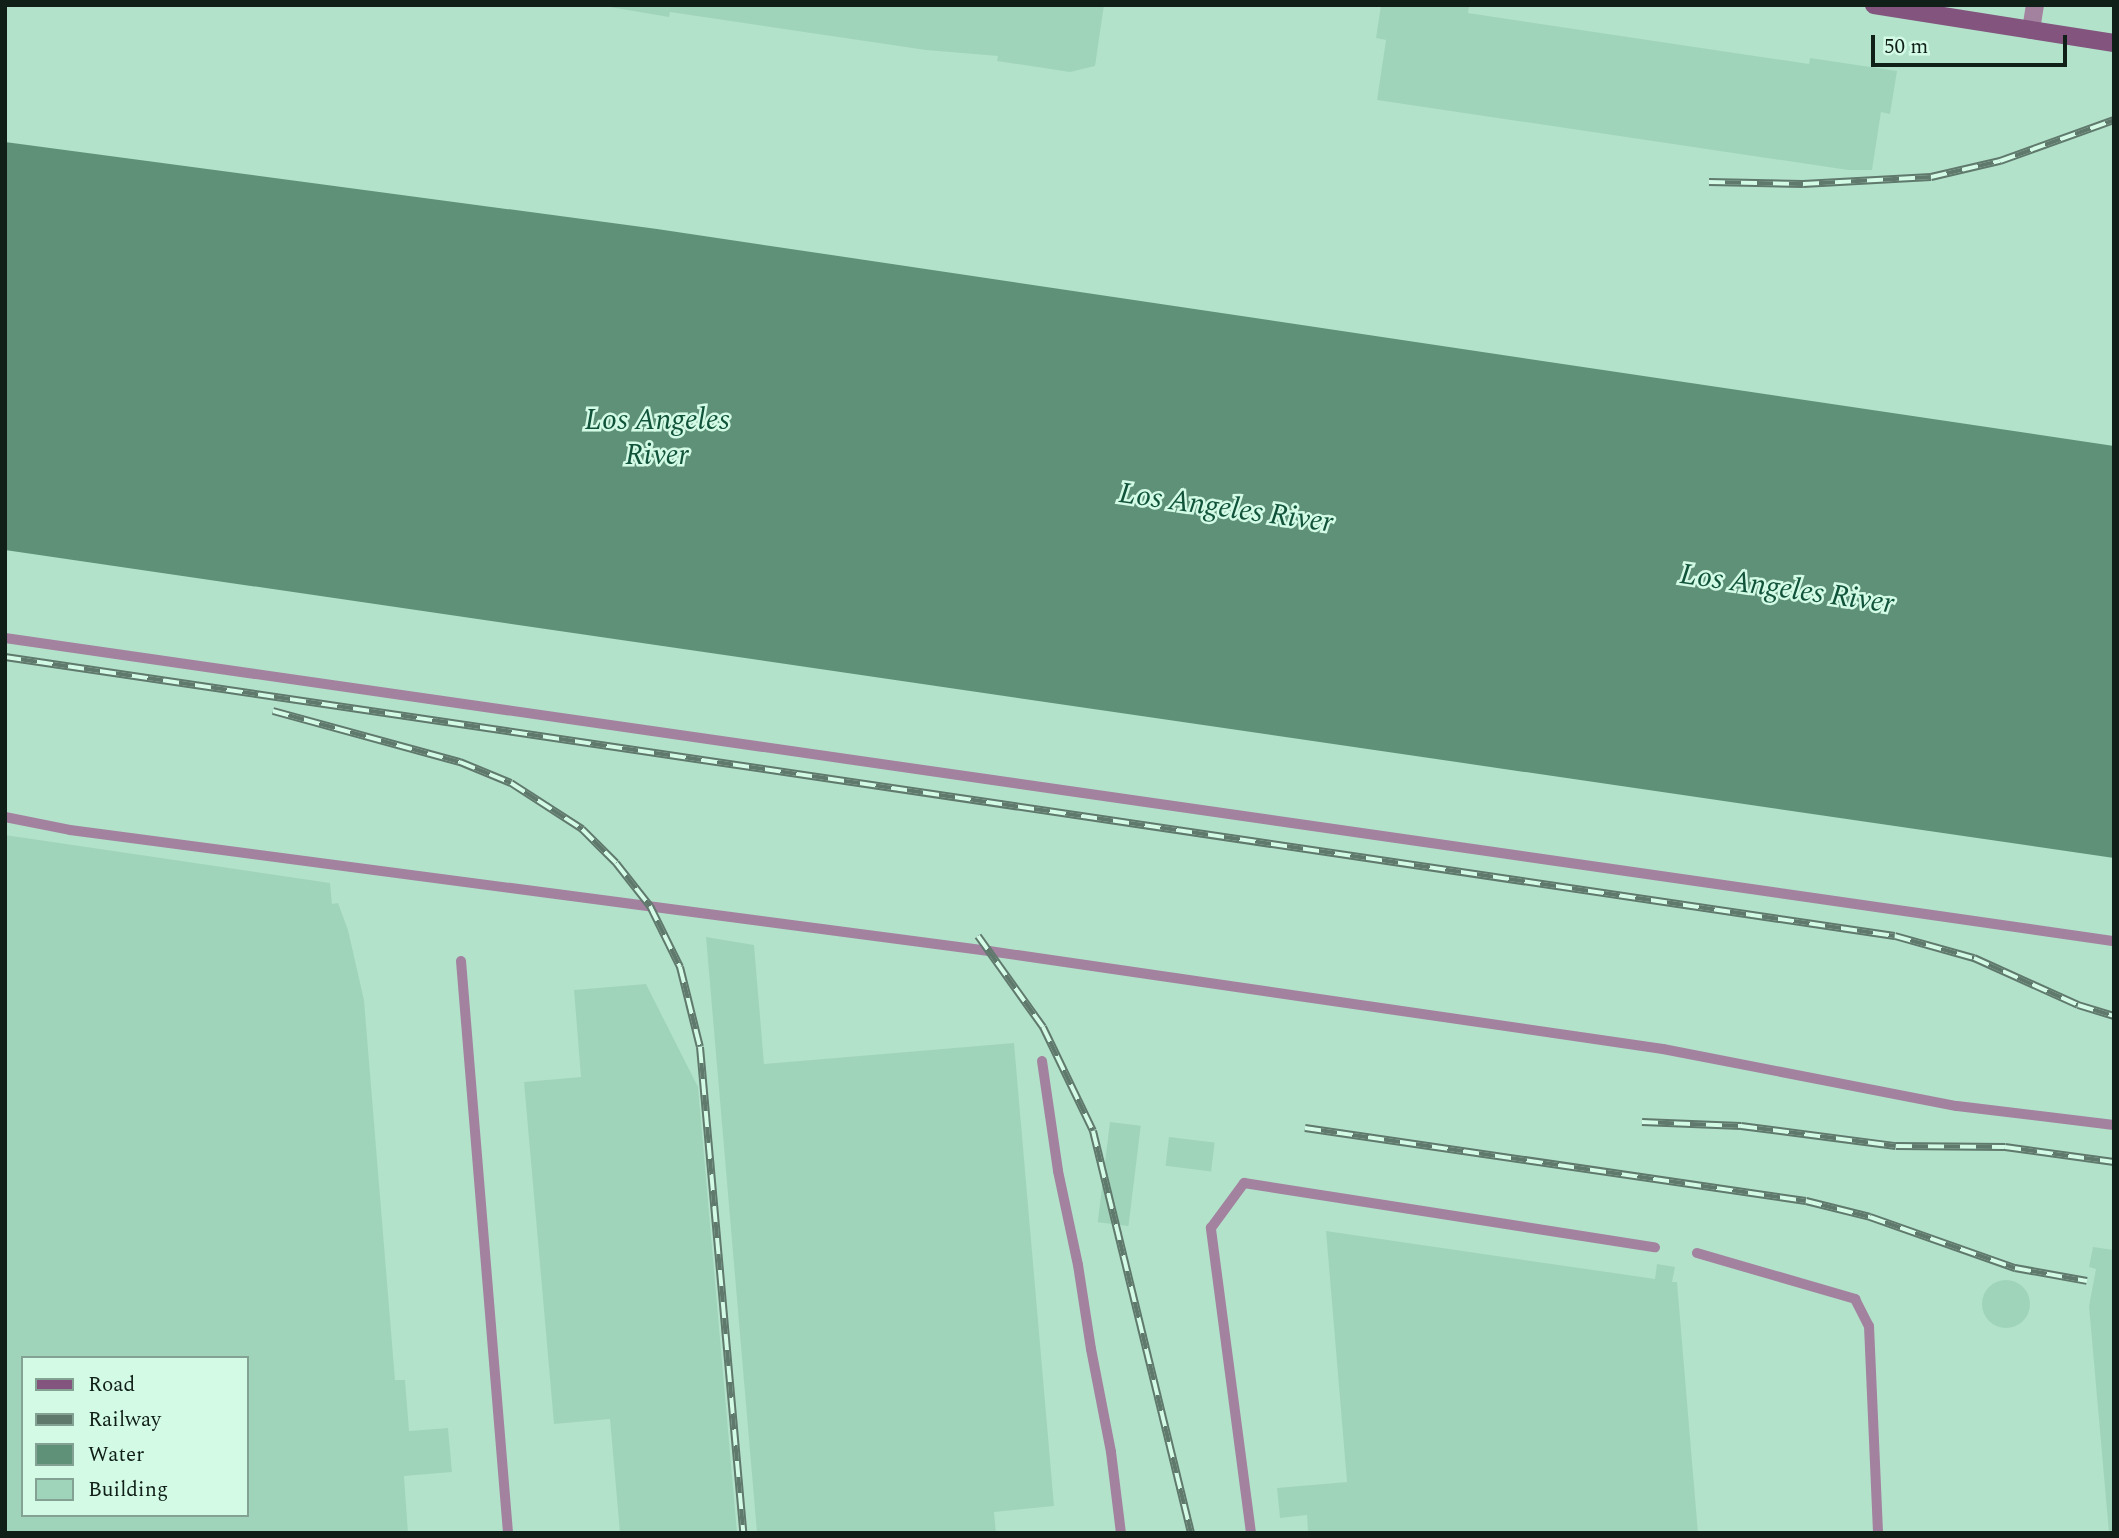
<!DOCTYPE html>
<html>
<head>
<meta charset="utf-8">
<style>
  body { margin:0 }
  #map { position:relative; width:2119px; height:1538px; overflow:hidden; background:#c5ecd8; font-family:Spectral,serif }
  div>[style] { position:absolute }
  .built>* { inset:0; background:#b3e2ca }
  .water>* { inset:0; background:#5f9179 }
  .building>* { inset:0; background:#a0d4ba; transform-origin:0 0 }
  .round { border-radius:50% }
  .lane>* { height:10px; margin:-5px; padding:0 5px; transform-origin:5px; border-radius:5px; background:#a3829f }
  .street>* { height:18px; margin:-9px; padding:0 9px; transform-origin:9px; border-radius:9px; background:#a3829f }
  .secondary>* { height:18px; margin:-9px; padding:0 9px; transform-origin:9px; border-radius:9px; background:#82547e }
  .rail>* { height:8px; margin-top:-4px; transform-origin:0; background:repeating-linear-gradient(90deg,#d2fae5 0 16px,#60796d 0 32px); box-sizing:border-box; border-block:2px solid #60796d }
  span { translate:-50% -50%; white-space:nowrap; text-align:center; line-height:1.15; -webkit-text-stroke:5px #d2fae5; paint-order:stroke }
  .water-label { font-size:30px; color:#11533a; font-style:italic }
  .frame { position:absolute; inset:0; border:7px solid #101f18; pointer-events:none }
  .legend { position:absolute; left:21px; top:1356px; width:228px; height:161px; box-sizing:border-box; background:#d2fae5; border:2px solid #84a293; margin:0; padding:9px 12px; list-style:none; font-size:21px; color:#101f18 }
  .legend li { display:flex; align-items:center; gap:14px; height:35px }
  .legend b { width:35px; border:2px solid #84a293 }
  .scale { position:absolute; left:1871px; top:35px; width:196px; height:32px; box-sizing:border-box; border:4px solid #101f18; border-top:0; padding-left:9px; font-size:21px; line-height:24px; white-space:nowrap; color:#101f18; -webkit-text-stroke:5px #d2fae5; paint-order:stroke }
</style>
</head>
<body>
<div id="map">
  <div class="built">
    <div style="clip-path:polygon(evenodd,5px 5px,2114px 5px,2114px 1533px,5px 1533px,5px 5px,23px 1358px,247px 1358px,247px 1515px,23px 1515px,23px 1358px)"></div>
  </div>
  <div class="water">
    <div style="clip-path:polygon(5px 142px,657px 229px,2114px 446px,2114px 858px,5px 550px)"></div>
  </div>
  <div class="building">
    <div style="clip-path:polygon(598px 5px,1104px 5px,1095px 66px,1070px 72px,997px 61px,998px 56px,926px 50px,670px 12px,669px 17px)"></div>
    <div style="clip-path:polygon(1381px 5px,1454px 5px,1469px 7px,1468px 13px,1809px 64px,1810px 58px,1897px 71px,1890px 114px,1881px 112px,1872px 170px,1848px 170px,1377px 100px,1386px 40px,1376px 38px)"></div>
    <div style="clip-path:polygon(evenodd,5px 835px,330px 883px,332px 904px,338px 903px,348px 930px,364px 1000px,395px 1380px,405px 1380px,409px 1431px,448px 1428px,452px 1472px,404px 1476px,408px 1533px,5px 1533px,5px 835px,23px 1358px,247px 1358px,247px 1515px,23px 1515px,23px 1358px)"></div>
    <div style="clip-path:polygon(706px 937px,754px 945px,764px 1064px,1014px 1043px,1054px 1506px,994px 1512px,996px 1533px,757px 1533px)"></div>
    <div style="clip-path:polygon(646px 984px,698px 1087px,737px 1533px,620px 1533px,610px 1419px,554px 1424px,524px 1082px,581px 1077px,574px 990px)"></div>
    <div style="left:1110px;top:1122px;width:31px;height:101px;rotate:7deg"></div>
    <div style="left:1169px;top:1137px;width:46px;height:29px;rotate:7deg"></div>
    <div style="clip-path:polygon(1326px 1231px,1655px 1279px,1657px 1264px,1675px 1267px,1672px 1282px,1677px 1282px,1698px 1533px,1308px 1533px,1307px 1515px,1280px 1518px,1277px 1488px,1347px 1482px)"></div>
    <div style="clip-path:polygon(2093px 1247px,2114px 1250px,2114px 1533px,2109px 1533px,2089px 1306px,2096px 1269px,2089px 1267px)"></div>
    <div class="round" style="left:1982px;top:1280px;width:48px;height:48px"></div>
  </div>
  <div class="lane">
    <div style="left:5px;top:638px;width:2131px;rotate:8.18deg"></div>
    <div style="left:5px;top:817px;width:66px;rotate:11.3deg"></div>
    <div style="left:70px;top:830px;width:927px;rotate:7.5deg"></div>
    <div style="left:989px;top:951px;width:681px;rotate:8.27deg"></div>
    <div style="left:1663px;top:1049px;width:299px;rotate:11deg"></div>
    <div style="left:1957px;top:1106px;width:158px;rotate:6.9deg"></div>
    <div style="left:461px;top:961px;width:574px;rotate:85.3deg"></div>
    <div style="left:1042px;top:1061px;width:111px;rotate:81.7deg"></div>
    <div style="left:1058px;top:1171px;width:96px;rotate:78deg"></div>
    <div style="left:1078px;top:1265px;width:85px;rotate:81.2deg"></div>
    <div style="left:1091px;top:1349px;width:105px;rotate:79deg"></div>
    <div style="left:1111px;top:1452px;width:82px;rotate:83deg"></div>
    <div style="left:1697px;top:1253px;width:165px;rotate:16.2deg"></div>
    <div style="left:1855px;top:1299px;width:30px;rotate:63deg"></div>
    <div style="left:1869px;top:1326px;width:207px;rotate:87.5deg"></div>
    <div style="left:1251px;top:1533px;width:308px;rotate:-97.5deg"></div>
    <div style="left:1211px;top:1228px;width:56px;rotate:-53.7deg"></div>
    <div style="left:1244px;top:1183px;width:416px;rotate:8.9deg"></div>
  </div>
  <div class="street">
    <div style="left:2031px;top:30px;width:25px;rotate:-81deg"></div>
  </div>
  <div class="secondary">
    <div style="left:1874px;top:5px;width:243px;rotate:9deg"></div>
  </div>
  <div class="rail">
    <div style="left:1709px;top:182px;width:94px;rotate:1.2deg"></div>
    <div style="left:1803px;top:184px;width:128px;rotate:-3.1deg"></div>
    <div style="left:1931px;top:177px;width:71px;rotate:-13.1deg"></div>
    <div style="left:2000px;top:161px;width:121px;rotate:-19.8deg"></div>
    <div style="left:5px;top:657px;width:1910px;rotate:8.4deg"></div>
    <div style="left:1895px;top:936px;width:82px;rotate:15.6deg"></div>
    <div style="left:1974px;top:958px;width:114px;rotate:24.3deg"></div>
    <div style="left:2078px;top:1005px;width:38px;rotate:17deg"></div>
    <div style="left:273px;top:711px;width:194px;rotate:15.3deg"></div>
    <div style="left:460px;top:762px;width:55px;rotate:22.4deg"></div>
    <div style="left:511px;top:783px;width:85px;rotate:32.9deg"></div>
    <div style="left:582px;top:829px;width:48px;rotate:45deg"></div>
    <div style="left:616px;top:863px;width:55px;rotate:51.7deg"></div>
    <div style="left:650px;top:906px;width:68px;rotate:63.8deg"></div>
    <div style="left:680px;top:967px;width:82px;rotate:76deg"></div>
    <div style="left:700px;top:1047px;width:488px;rotate:84.9deg"></div>
    <div style="left:978px;top:936px;width:112px;rotate:54.5deg"></div>
    <div style="left:1043px;top:1027px;width:115px;rotate:64.3deg"></div>
    <div style="left:1093px;top:1131px;width:414px;rotate:76.3deg"></div>
    <div style="left:1642px;top:1122px;width:99px;rotate:2.3deg"></div>
    <div style="left:1741px;top:1126px;width:156px;rotate:7.4deg"></div>
    <div style="left:1896px;top:1146px;width:109px;rotate:0.5deg"></div>
    <div style="left:2005px;top:1147px;width:110px;rotate:7.8deg"></div>
    <div style="left:1305px;top:1128px;width:506px;rotate:8.29deg"></div>
    <div style="left:1806px;top:1201px;width:66px;rotate:14deg"></div>
    <div style="left:1870px;top:1217px;width:154px;rotate:19.4deg"></div>
    <div style="left:2015px;top:1268px;width:73px;rotate:10.2deg"></div>
  </div>
  <div class="water-label">
    <span style="left:657px;top:437px">Los Angeles<br>River</span>
    <span style="left:1226px;top:508px;rotate:8deg">Los Angeles River</span>
    <span style="left:1787px;top:589px;rotate:8deg">Los Angeles River</span>
  </div>
  <div class="frame"></div>
  <ul class="legend">
  <li><b style="height:9px;background:#82547e"></b>Road</li>
  <li><b style="height:9px;background:#60796d"></b>Railway</li>
  <li><b style="height:19px;background:#5f9179"></b>Water</li>
  <li><b style="height:19px;background:#a0d4ba"></b>Building</li>
  </ul>
  <div class="scale">50 m</div>
</div>
</body>
</html>
